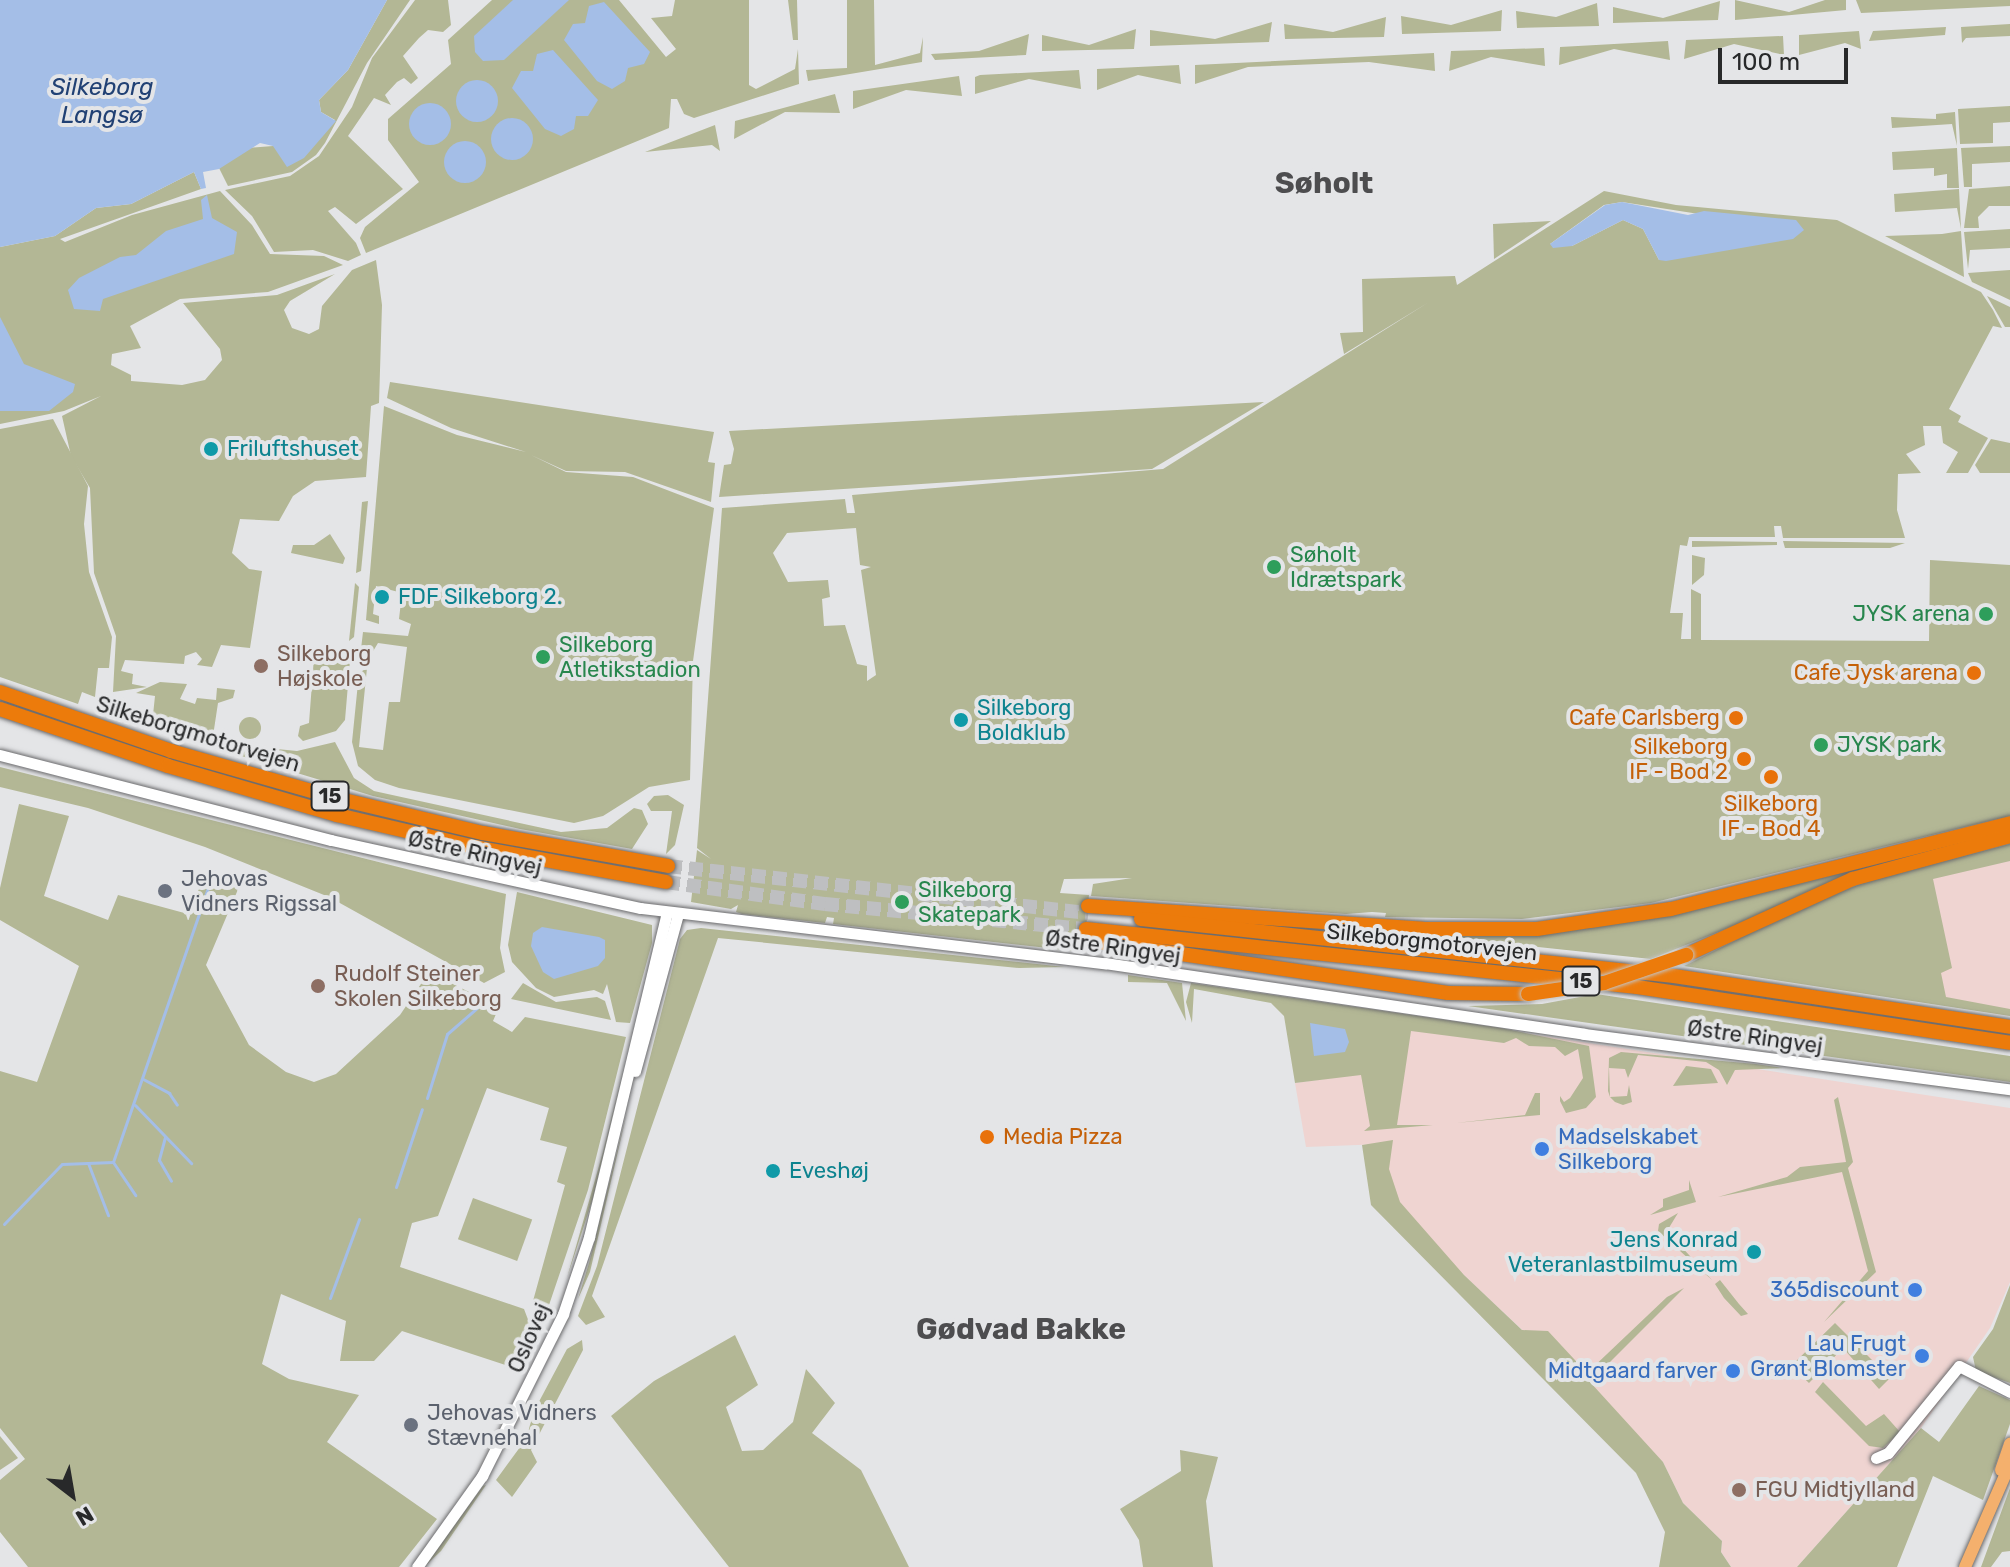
<!DOCTYPE html>
<html>
<head>
<meta charset="utf-8">
<style>
  body { margin:0 }
  #map { position:relative; width:2010px; height:1567px; overflow:hidden; background:#e4e5e7; font-family:Rubik,sans-serif }
  div>[style] { position:absolute }
  .commercial>* { inset:0; background:#efd4d1 }
  .green>* { inset:0; background:#b3b795; transform-origin:0 0 }
  .round { border-radius:50% }
  .water>* { inset:0; background:#a4bee7 }
  .stream>* { height:3px; margin:-1.5px; padding:0 1.5px; transform-origin:1.5px; border-radius:1.5px; background:#a4bee7 }
  .highway-tunnel>* { height:14px; margin-top:-7px; transform-origin:0; background:repeating-linear-gradient(90deg,#bebfc1 0 14px,transparent 0 21px) }
  .roads { filter:drop-shadow(0 0 2px #6a6a6c) drop-shadow(0 0 2px #6a6a6c) }
  .secondary>* { height:11px; margin:-5.5px; padding:0 5.5px; transform-origin:5.5px; border-radius:5.5px; background:#fff }
  .primary>* { height:12px; margin:-6px; padding:0 6px; transform-origin:6px; border-radius:6px; background:#f4b06d }
  .highway>* { height:14px; margin:-7px; padding:0 7px; transform-origin:7px; border-radius:7px; background:#ec7b0b }
  .bridges { filter:drop-shadow(0 0 2px #c3c3c3) drop-shadow(0 0 2px #c3c3c3) }
  .highway-bridge>* { height:14px; margin:-7px; padding:0 7px; transform-origin:7px; border-radius:7px; background:#ec7b0b }
  .dots>* { width:22px; height:22px; translate:-50% -50%; box-sizing:border-box; border:4px solid #e4e5e7; border-radius:50% }
  span { translate:-50% -50%; white-space:nowrap; text-align:center; line-height:1.15; -webkit-text-stroke:8px #e4e5e7; paint-order:stroke }
  .shield-label span { padding:2px 6px; background:#e4e5e7; border:2px solid; border-radius:6px; -webkit-text-stroke-width:0 }
  .shield-label { font-size:20px; color:#28292a; font-weight:700 }
  .culture-label { font-size:22px; color:#0d838f }
  .left { translate:0 -50%; text-align:left }
  .right { translate:-100% -50%; text-align:right }
  .leisure-label { font-size:22px; color:#27864d }
  .education-label { font-size:22px; color:#785e54 }
  .food-label { font-size:22px; color:#c56008 }
  .street-label { font-size:22px; color:#28292a }
  .worship-label { font-size:22px; color:#5b616d }
  .shop-label { font-size:22px; color:#366cbe }
  .water-label { font-size:24px; color:#214174; font-style:italic }
  .district-label { font-size:30px; color:#4d4d4f; font-weight:700 }
  .north { position:absolute; left:32px; top:1455px; width:80px; height:80px; -webkit-text-stroke:6px #e4e5e7; paint-order:stroke; rotate:149deg; font-size:22px; font-weight:700; line-height:32px; text-align:center; color:#28292a }
  .north::after { content:''; display:block; margin:auto; width:28px; height:36px; background:#28292a; clip-path:polygon(50% 0,100% 100%,50% 72%,0 100%) }
  .scale { position:absolute; left:1718px; top:48px; width:130px; height:36px; box-sizing:border-box; border:4px solid #28292a; border-top:0; padding-left:10px; font-size:24px; line-height:28px; white-space:nowrap; color:#28292a; -webkit-text-stroke:6px #e4e5e7; paint-order:stroke }
</style>
</head>
<body>
<div id="map">
  <div class="commercial">
    <div style="clip-path:polygon(2010px 846px,2010px 1016px,1834px 987px,1823px 902px)"></div>
    <div style="clip-path:polygon(1362px 1008px,2010px 1108px,2010px 1282px,1990px 1328px,1921px 1428px,1797px 1567px,1731px 1567px,1721px 1552px,1722px 1541px,1683px 1503px,1663px 1462px,1389px 1205px,1383px 1144px,1306px 1147px,1295px 1083px,1361px 1074px)"></div>
  </div>
  <div class="green">
    <div style="clip-path:polygon(387px 0,410px 0,367px 63px,325px 143px,316px 155px,292px 172px,228px 186px,219px 168px,248px 148px,273px 146px,335px 120px,321px 112px,319px 100px,348px 70px)"></div>
    <div style="clip-path:polygon(415px 0,448px 0,451px 25px,443px 32px,428px 30px,419px 38px,403px 56px,418px 78px,411px 84px,404px 78px,397px 82px,385px 95px,391px 105px,374px 98px,348px 136px,403px 189px,356px 224px,335px 207px,328px 211px,356px 243px,361px 255px,348px 261px,313px 250px,274px 252px,252px 216px,225px 190px,290px 176px,319px 156px,352px 107px,372px 58px)"></div>
    <div style="clip-path:polygon(492px 0,619px 0,666px 57px,676px 49px,651px 18px,672px 16px,675px 0,749px 0,749px 85px,756px 89px,795px 69px,798px 49px,799px 84px,694px 118px,684px 114px,677px 99px,671px 99px,669px 128px,366px 253px,360px 238px,365px 227px,419px 182px,388px 140px,388px 119px,451px 64px,448px 40px)"></div>
    <div style="clip-path:polygon(788px 0,797px 0,798px 40px,793px 40px)"></div>
    <div style="clip-path:polygon(847px 0,874px 0,875px 65px,920px 53px,923px 37px,922px 62px,808px 81px,806px 70px,847px 68px)"></div>
    <div style="clip-path:polygon(1735px 0,1789px 12px,1825px 0,1846px 0,1846px 10px,1735px 20px)"></div>
    <div style="clip-path:polygon(1856px 0,2010px 0,2010px 6px,1861px 13px)"></div>
    <div style="clip-path:polygon(1720px 1px,1718px 20px,1613px 23px,1613px 7px,1663px 18px)"></div>
    <div style="clip-path:polygon(1597px 3px,1599px 26px,1517px 28px,1516px 11px,1556px 17px)"></div>
    <div style="clip-path:polygon(1502px 10px,1501px 31px,1402px 34px,1401px 16px,1451px 25px)"></div>
    <div style="clip-path:polygon(1386px 17px,1384px 37px,1285px 39px,1284px 24px,1333px 32px)"></div>
    <div style="clip-path:polygon(1272px 22px,1269px 42px,1150px 46px,1150px 30px,1215px 39px)"></div>
    <div style="clip-path:polygon(2010px 24px,2010px 36px,1966px 38px,1962px 43px,1961px 27px)"></div>
    <div style="clip-path:polygon(1946px 27px,1945px 35px,1869px 41px,1873px 31px)"></div>
    <div style="clip-path:polygon(1136px 29px,1134px 49px,1042px 51px,1042px 35px,1089px 45px)"></div>
    <div style="clip-path:polygon(1859px 31px,1861px 49px,1845px 43px,1799px 55px,1799px 35px)"></div>
    <div style="clip-path:polygon(1029px 34px,1026px 55px,935px 60px,931px 54px,979px 51px)"></div>
    <div style="clip-path:polygon(1783px 36px,1784px 55px,1734px 44px,1684px 59px,1686px 40px)"></div>
    <div style="clip-path:polygon(1668px 41px,1670px 60px,1614px 49px,1559px 65px,1560px 47px)"></div>
    <div style="clip-path:polygon(1544px 48px,1545px 66px,1491px 57px,1449px 71px,1451px 51px)"></div>
    <div style="clip-path:polygon(1434px 53px,1435px 71px,1369px 62px,1248px 67px,1195px 84px,1195px 65px)"></div>
    <div style="clip-path:polygon(1179px 65px,1181px 84px,1138px 75px,1097px 90px,1097px 69px)"></div>
    <div style="clip-path:polygon(1079px 70px,1081px 89px,1029px 79px,975px 94px,975px 77px,980px 75px)"></div>
    <div style="clip-path:polygon(959px 76px,962px 96px,906px 90px,853px 109px,853px 91px)"></div>
    <div style="clip-path:polygon(835px 94px,840px 113px,785px 112px,734px 139px,735px 121px)"></div>
    <div style="clip-path:polygon(2010px 106px,2010px 122px,1993px 123px,1993px 143px,1960px 144px,1958px 109px)"></div>
    <div style="clip-path:polygon(1955px 112px,1957px 146px,1952px 124px,1892px 128px,1891px 117px,1936px 119px,1936px 114px)"></div>
    <div style="clip-path:polygon(715px 125px,720px 151px,712px 145px,645px 152px)"></div>
    <div style="clip-path:polygon(2010px 146px,2010px 162px,1972px 164px,1972px 187px,1964px 187px,1961px 148px)"></div>
    <div style="clip-path:polygon(1957px 148px,1959px 188px,1947px 188px,1947px 174px,1934px 176px,1934px 168px,1893px 170px,1892px 152px)"></div>
    <div style="clip-path:polygon(194px 172px,201px 189px,60px 239px,65px 242px,132px 215px,220px 191px,252px 225px,270px 254px,324px 256px,343px 265px,268px 292px,180px 299px,130px 326px,141px 348px,112px 354px,111px 365px,131px 375px,131px 381px,182px 385px,205px 380px,222px 360px,220px 349px,183px 303px,277px 295px,335px 274px,290px 301px,284px 310px,292px 328px,309px 334px,319px 329px,322px 306px,352px 270px,376px 260px,382px 305px,379px 403px,371px 406px,366px 477px,315px 481px,293px 496px,279px 521px,240px 519px,232px 553px,249px 569px,262px 571px,250px 648px,221px 645px,212px 667px,197px 665px,202px 659px,196px 652px,185px 656px,184px 664px,125px 660px,121px 671px,133px 674px,132px 684px,147px 687px,113px 692px,116px 636px,94px 573px,90px 488px,71px 456px,62px 416px,101px 396px,64px 411px,0 424px,0 247px,55px 236px,96px 208px,131px 204px)"></div>
    <div style="clip-path:polygon(2010px 186px,2010px 206px,1989px 206px,1978px 217px,1979px 228px,1964px 228px,1969px 189px)"></div>
    <div style="clip-path:polygon(1959px 189px,1961px 229px,1957px 208px,1895px 212px,1894px 194px)"></div>
    <div style="clip-path:polygon(evenodd,1604px 191px,1676px 205px,1837px 220px,1981px 292px,1993px 310px,2002px 328px,1993px 326px,1949px 409px,1961px 416px,1958px 422px,1988px 438px,1968px 473px,1946px 473px,1958px 452px,1943px 443px,1941px 426px,1923px 426px,1925px 445px,1906px 454px,1921px 473px,1898px 474px,1897px 510px,1905px 538px,1783px 538px,1781px 526px,1774px 526px,1775px 537px,1689px 537px,1687px 546px,1680px 545px,1670px 613px,1683px 613px,1681px 639px,1691px 639px,1691px 589px,1701px 594px,1701px 640px,1929px 641px,1930px 560px,2010px 565px,2010px 816px,1651px 903px,1522px 919px,1385px 917px,1386px 913px,1372px 912px,1346px 914px,1091px 896px,1093px 884px,1132px 878px,1064px 879px,1060px 893px,1089px 895px,1084px 952px,833px 924px,834px 918px,827px 917px,825px 923px,742px 914px,736px 912px,738px 905px,731px 909px,691px 902px,697px 850px,711px 859px,697px 848px,722px 508px,845px 499px,847px 513px,855px 513px,852px 495px,1163px 469px,1429px 302px,1344px 354px,1340px 333px,1363px 332px,1362px 279px,1455px 276px,1457px 285px,1604px 191px,1622px 202px,1699px 214px,1659px 260px,1643px 229px,1623px 220px,1572px 246px,1550px 244px,1604px 205px,1622px 202px,1604px 191px,856px 528px,860px 565px,871px 567px,861px 570px,876px 675px,867px 681px,867px 666px,857px 664px,845px 625px,824px 626px,822px 599px,830px 597px,828px 580px,788px 582px,773px 553px,787px 533px,856px 528px)"></div>
    <div style="clip-path:polygon(1551px 221px,1494px 259px,1493px 224px)"></div>
    <div style="clip-path:polygon(2010px 229px,2010px 248px,1970px 250px,1968px 269px,1964px 232px)"></div>
    <div style="clip-path:polygon(1961px 231px,1964px 277px,1885px 236px,1942px 234px)"></div>
    <div style="clip-path:polygon(2010px 270px,2010px 300px,1972px 282px,1968px 273px)"></div>
    <div style="clip-path:polygon(1987px 296px,2010px 307px,2010px 327px,2005px 327px)"></div>
    <div style="clip-path:polygon(390px 382px,714px 432px,708px 462px,715px 463px,711px 502px,625px 472px,566px 471px,531px 455px,566px 472px,633px 477px,714px 508px,693px 661px,690px 780px,649px 787px,603px 816px,574px 823px,399px 788px,375px 780px,358px 766px,352px 742px,359px 673px,367px 668px,359px 747px,383px 750px,389px 702px,400px 702px,407px 647px,378px 643px,369px 658px,361px 649px,363px 632px,408px 636px,411px 624px,399px 619px,402px 593px,376px 586px,373px 614px,379px 616px,379px 624px,366px 620px,384px 406px,457px 435px,526px 452px,451px 428px,387px 398px)"></div>
    <div style="clip-path:polygon(1264px 402px,1152px 469px,719px 497px,724px 465px,731px 464px,734px 449px,729px 431px)"></div>
    <div style="clip-path:polygon(53px 419px,88px 486px,84px 524px,89px 572px,112px 637px,109px 668px,98px 668px,95px 697px,82px 692px,78px 704px,0 677px,0 429px)"></div>
    <div style="clip-path:polygon(1991px 439px,2010px 443px,2010px 473px,1980px 473px,1975px 465px)"></div>
    <div style="clip-path:polygon(368px 501px,361px 571px,356px 573px,362px 502px)"></div>
    <div style="clip-path:polygon(330px 534px,345px 558px,343px 564px,291px 553px,293px 545px,314px 545px)"></div>
    <div style="clip-path:polygon(1692px 541px,1777px 542px,1777px 545px,1692px 547px)"></div>
    <div style="clip-path:polygon(1783px 541px,1905px 543px,1890px 548px,1785px 548px)"></div>
    <div style="clip-path:polygon(1692px 555px,1705px 558px,1704px 575px,1692px 585px)"></div>
    <div style="clip-path:polygon(355px 583px,359px 587px,354px 637px,349px 641px)"></div>
    <div style="clip-path:polygon(314px 657px,350px 661px,345px 720px,336px 731px,303px 741px,298px 736px,300px 726px,309px 723px)"></div>
    <div style="clip-path:polygon(160px 682px,187px 684px,180px 699px,195px 704px,197px 698px,216px 700px,217px 688px,235px 690px,233px 698px,218px 703px,213px 736px,143px 719px,153px 715px,155px 696px,136px 693px)"></div>
    <div class="round" style="left:239px;top:717px;width:22px;height:22px"></div>
    <div style="clip-path:polygon(145px 727px,195px 741px,297px 751px,335px 742px,354px 778px,374px 791px,561px 832px,607px 828px,634px 808px,642px 810px,648px 824px,632px 849px,520px 829px,373px 796px)"></div>
    <div style="clip-path:polygon(0 767px,506px 894px,500px 948px,505px 972px,484px 983px,329px 897px,205px 847px,88px 808px,0 787px)"></div>
    <div style="clip-path:polygon(668px 795px,684px 805px,675px 845px,666px 854px,672px 811px,651px 811px,647px 804px,654px 796px)"></div>
    <div style="clip-path:polygon(19px 804px,69px 816px,44px 896px,108px 920px,118px 895px,188px 914px,206px 873px,239px 887px,206px 965px,249px 1045px,286px 1072px,314px 1082px,336px 1074px,400px 1015px,429px 972px,499px 1007px,493px 1021px,512px 1032px,525px 1017px,626px 1037px,588px 1190px,548px 1308px,533px 1301px,565px 1185px,557px 1182px,567px 1147px,540px 1140px,549px 1108px,487px 1088px,438px 1216px,412px 1223px,400px 1267px,524px 1309px,535px 1338px,518px 1369px,402px 1331px,374px 1361px,340px 1361px,346px 1321px,281px 1294px,262px 1364px,289px 1379px,359px 1395px,327px 1442px,437px 1519px,399px 1567px,28px 1567px,0 1532px,0 1480px,25px 1459px,0 1428px,0 1071px,37px 1082px,79px 966px,0 920px,0 888px)"></div>
    <div style="clip-path:polygon(2010px 844px,2010px 861px,1933px 879px,1952px 968px,1941px 973px,1946px 997px,2010px 1009px,2010px 1016px,1684px 966px,1806px 905px,1871px 880px)"></div>
    <div style="clip-path:polygon(1915px 853px,1651px 959px,1425px 935px,1511px 935px)"></div>
    <div style="clip-path:polygon(517px 892px,652px 925px,652px 943px,630px 1023px,616px 1022px,607px 984px,603px 994px,594px 990px,554px 997px,536px 988px,512px 962px,508px 945px)"></div>
    <div style="clip-path:polygon(701px 928px,1065px 967px,1019px 968px,718px 938px,592px 1296px,605px 1317px,586px 1325px,578px 1316px,597px 1266px,680px 939px,687px 930px)"></div>
    <div style="clip-path:polygon(1128px 975px,1182px 983px,1186px 1021px,1167px 983px,1128px 982px)"></div>
    <div style="clip-path:polygon(523px 983px,556px 1002px,597px 997px,605px 1001px,611px 1020px,511px 999px)"></div>
    <div style="clip-path:polygon(1191px 983px,1501px 1028px,1589px 1046px,1596px 1097px,1586px 1108px,1566px 1113px,1560px 1101px,1560px 1096px,1564px 1102px,1570px 1098px,1583px 1078px,1578px 1049px,1565px 1056px,1555px 1047px,1529px 1046px,1516px 1038px,1504px 1043px,1411px 1031px,1397px 1125px,1433px 1125px,1364px 1131px,1370px 1126px,1361px 1075px,1295px 1083px,1284px 1016px,1271px 1003px,1194px 989px,1192px 1023px,1186px 1002px)"></div>
    <div style="clip-path:polygon(1596px 994px,2010px 1056px,2010px 1082px,1468px 1006px,1542px 1004px)"></div>
    <div style="clip-path:polygon(1621px 1052px,1756px 1064px,1783px 1068px,1735px 1070px,1727px 1085px,1719px 1070px,1706px 1062px,1638px 1055px,1628px 1078px,1625px 1069px,1609px 1068px,1610px 1097px,1627px 1096px,1629px 1085px,1632px 1102px,1623px 1105px,1615px 1102px,1610px 1097px,1608px 1091px,1609px 1058px)"></div>
    <div style="clip-path:polygon(1686px 1066px,1711px 1069px,1718px 1083px,1673px 1086px)"></div>
    <div style="clip-path:polygon(624px 1067px,593px 1198px,567px 1278px,603px 1152px)"></div>
    <div style="clip-path:polygon(1535px 1093px,1540px 1093px,1540px 1115px,1456px 1123px,1525px 1115px)"></div>
    <div style="clip-path:polygon(1838px 1097px,1853px 1162px,1848px 1168px,1876px 1272px,1824px 1322px,1868px 1271px,1842px 1172px,1718px 1197px,1787px 1177px,1800px 1167px,1846px 1162px,1834px 1100px)"></div>
    <div style="clip-path:polygon(627px 1112px,590px 1272px,578px 1299px,589px 1263px)"></div>
    <div style="clip-path:polygon(1393px 1140px,1389px 1169px,1400px 1202px,1464px 1275px,1522px 1330px,1548px 1331px,1587px 1373px,1667px 1297px,1684px 1288px,1590px 1382px,1663px 1462px,1683px 1503px,1722px 1541px,1721px 1552px,1731px 1567px,1659px 1567px,1665px 1532px,1636px 1473px,1371px 1205px,1362px 1145px)"></div>
    <div style="clip-path:polygon(1689px 1180px,1696px 1202px,1650px 1215px,1663px 1207px,1663px 1199px,1689px 1190px)"></div>
    <div style="left:473px;top:1198px;width:63px;height:44px;rotate:20deg"></div>
    <div style="clip-path:polygon(1678px 1213px,1667px 1231px,1712px 1280px,1658px 1231px,1659px 1224px)"></div>
    <div style="clip-path:polygon(1720px 1280px,1739px 1304px,1748px 1314px,1741px 1316px,1724px 1298px,1715px 1284px)"></div>
    <div style="clip-path:polygon(2010px 1285px,2010px 1383px,1976px 1371px,1973px 1357px,1993px 1329px)"></div>
    <div style="clip-path:polygon(1835px 1323px,1890px 1378px,1879px 1389px,1843px 1348px,1809px 1383px,1791px 1366px)"></div>
    <div style="clip-path:polygon(735px 1335px,758px 1385px,726px 1407px,742px 1451px,763px 1450px,793px 1422px,806px 1369px,835px 1403px,812px 1433px,861px 1470px,909px 1567px,729px 1567px,611px 1416px,654px 1381px)"></div>
    <div style="clip-path:polygon(582px 1340px,583px 1350px,531px 1450px,537px 1462px,512px 1497px,496px 1480px,526px 1439px,534px 1411px,567px 1349px)"></div>
    <div style="clip-path:polygon(1823px 1382px,1866px 1426px,1884px 1414px,1900px 1432px,1883px 1448px,1869px 1446px,1815px 1392px)"></div>
    <div style="clip-path:polygon(1979px 1386px,2010px 1400px,2010px 1424px,1983px 1500px,1933px 1476px,1897px 1567px,1797px 1567px,1921px 1428px,1939px 1442px)"></div>
    <div style="clip-path:polygon(0 1436px,18px 1458px,0 1470px)"></div>
    <div style="clip-path:polygon(1180px 1450px,1218px 1457px,1206px 1501px,1213px 1567px,1143px 1567px,1139px 1540px,1120px 1509px,1181px 1471px)"></div>
    <div style="clip-path:polygon(486px 1485px,441px 1551px,424px 1567px,483px 1486px)"></div>
    <div style="clip-path:polygon(2010px 1488px,2010px 1551px,2002px 1552px,1991px 1567px,1981px 1567px)"></div>
  </div>
  <div class="water">
    <div style="clip-path:polygon(0 0,387px 0,348px 70px,319px 100px,321px 112px,336px 121px,304px 158px,287px 167px,273px 146px,260px 143px,219px 169px,203px 172px,206px 188px,201px 189px,194px 172px,131px 204px,96px 208px,55px 236px,0 247px)"></div>
    <div style="clip-path:polygon(513px 0,569px 0,504px 60px,483px 61px,475px 52px,474px 36px)"></div>
    <div style="clip-path:polygon(604px 2px,650px 52px,644px 64px,628px 68px,625px 81px,612px 89px,597px 81px,564px 40px,573px 24px,585px 23px,589px 6px)"></div>
    <div style="clip-path:polygon(553px 50px,598px 100px,588px 116px,576px 116px,574px 129px,561px 136px,545px 129px,512px 88px,521px 71px,533px 71px,537px 54px)"></div>
    <div class="round" style="left:456px;top:80px;width:42px;height:42px"></div>
    <div class="round" style="left:409px;top:103px;width:42px;height:42px"></div>
    <div class="round" style="left:491px;top:118px;width:42px;height:42px"></div>
    <div class="round" style="left:444px;top:141px;width:42px;height:42px"></div>
    <div style="clip-path:polygon(207px 195px,212px 218px,237px 232px,234px 254px,103px 299px,100px 311px,74px 309px,68px 290px,79px 278px,120px 257px,136px 255px,166px 231px,203px 219px,201px 200px)"></div>
    <div style="clip-path:polygon(1622px 202px,1688px 215px,1704px 211px,1796px 220px,1804px 230px,1793px 239px,1666px 261px,1659px 260px,1643px 229px,1623px 220px,1572px 246px,1553px 248px,1550px 244px,1605px 205px)"></div>
    <div style="clip-path:polygon(0 317px,24px 364px,75px 384px,73px 392px,49px 411px,0 411px)"></div>
    <div style="clip-path:polygon(542px 927px,599px 937px,605px 940px,605px 958px,598px 966px,554px 979px,543px 972px,531px 946px,533px 933px)"></div>
    <div style="clip-path:polygon(1310px 1023px,1345px 1029px,1349px 1042px,1345px 1052px,1314px 1056px)"></div>
  </div>
  <div class="stream">
    <div style="left:143px;top:1079px;width:30px;rotate:28deg"></div>
    <div style="left:169px;top:1093px;width:14px;rotate:56deg"></div>
    <div style="left:427px;top:1098px;width:67px;rotate:-72.6deg"></div>
    <div style="left:447px;top:1034px;width:41px;rotate:-41.1deg"></div>
    <div style="left:135px;top:1105px;width:81px;rotate:46deg"></div>
    <div style="left:165px;top:1137px;width:24px;rotate:105deg"></div>
    <div style="left:159px;top:1160px;width:24px;rotate:60deg"></div>
    <div style="left:113px;top:1162px;width:40px;rotate:56deg"></div>
    <div style="left:88px;top:1163px;width:56px;rotate:69deg"></div>
    <div style="left:396px;top:1187px;width:82px;rotate:-71.6deg"></div>
    <div style="left:4px;top:1224px;width:83px;rotate:-46deg"></div>
    <div style="left:62px;top:1164px;width:51px;rotate:-2.2deg"></div>
    <div style="left:113px;top:1162px;width:308px;rotate:-70.9deg"></div>
    <div style="left:330px;top:1298px;width:84px;rotate:-69.8deg"></div>
  </div>
  <div class="highway-tunnel">
    <div style="left:668px;top:866px;width:423px;rotate:6.4deg"></div>
    <div style="left:666px;top:882px;width:161px;rotate:7.9deg"></div>
    <div style="left:825px;top:904px;width:262px;rotate:5.5deg"></div>
  </div>
  <div class="roads">
    <div class="secondary">
      <div style="left:0;top:755px;width:342px;rotate:14.4deg"></div>
      <div style="left:331px;top:840px;width:317px;rotate:12.4deg"></div>
      <div style="left:641px;top:908px;width:467px;rotate:6.8deg"></div>
      <div style="left:1105px;top:963px;width:484px;rotate:8.4deg"></div>
      <div style="left:1584px;top:1034px;width:430px;rotate:7.4deg"></div>
      <div style="left:635px;top:1071px;width:163px;rotate:-74.7deg"></div>
      <div style="left:1876px;top:1458px;width:13px;rotate:-23deg"></div>
      <div style="left:1888px;top:1453px;width:112px;rotate:-50.8deg"></div>
      <div style="left:1959px;top:1366px;width:57px;rotate:27deg"></div>
      <div style="left:417px;top:1567px;width:112px;rotate:-54.5deg"></div>
      <div style="left:482px;top:1476px;width:181px;rotate:-63.4deg"></div>
      <div style="left:563px;top:1314px;width:81px;rotate:-71.3deg"></div>
      <div style="left:589px;top:1237px;width:334px;rotate:-76.5deg"></div>
    </div>
    <div class="primary">
      <div style="left:2001px;top:1470px;width:28px;rotate:-71deg"></div>
      <div style="left:1965px;top:1567px;width:112px;rotate:-66.4deg"></div>
    </div>
    <div class="highway">
      <div style="left:0;top:692px;width:181px;rotate:19deg"></div>
      <div style="left:171px;top:751px;width:176px;rotate:15.9deg"></div>
      <div style="left:340px;top:799px;width:147px;rotate:13.4deg"></div>
      <div style="left:483px;top:833px;width:188px;rotate:10.1deg"></div>
      <div style="left:0;top:709px;width:177px;rotate:18.7deg"></div>
      <div style="left:168px;top:766px;width:176px;rotate:16.2deg"></div>
      <div style="left:337px;top:815px;width:146px;rotate:13.1deg"></div>
      <div style="left:479px;top:848px;width:190px;rotate:10.3deg"></div>
      <div style="left:1088px;top:906px;width:336px;rotate:3.9deg"></div>
      <div style="left:1423px;top:929px;width:114px"></div>
      <div style="left:1537px;top:929px;width:135px;rotate:-8.5deg"></div>
      <div style="left:1671px;top:909px;width:350px;rotate:-14.2deg"></div>
      <div style="left:1141px;top:919px;width:536px;rotate:6.1deg"></div>
      <div style="left:1674px;top:976px;width:340px;rotate:8.6deg"></div>
      <div style="left:1086px;top:929px;width:554px;rotate:6.01deg"></div>
      <div style="left:1637px;top:987px;width:377px;rotate:8.5deg"></div>
      <div style="left:1085px;top:940px;width:367px;rotate:8.3deg"></div>
      <div style="left:1448px;top:993px;width:80px;rotate:0.7deg"></div>
      <div style="left:1686px;top:955px;width:183px;rotate:-24.5deg"></div>
      <div style="left:1853px;top:879px;width:163px;rotate:-15.3deg"></div>
    </div>
  </div>
  <div class="bridges">
    <div class="highway-bridge">
      <div style="left:1528px;top:994px;width:77px;rotate:-8.2deg"></div>
      <div style="left:1604px;top:983px;width:87px;rotate:-18.9deg"></div>
    </div>
  </div>
  <div class="dots">
    <div style="left:211px;top:449px;background:#0f9aa8"></div>
    <div style="left:1274px;top:567px;background:#2e9e5b"></div>
    <div style="left:382px;top:597px;background:#0f9aa8"></div>
    <div style="left:1986px;top:614px;background:#2e9e5b"></div>
    <div style="left:543px;top:657px;background:#2e9e5b"></div>
    <div style="left:261px;top:666px;background:#8d6e63"></div>
    <div style="left:1974px;top:673px;background:#e8710a"></div>
    <div style="left:1736px;top:718px;background:#e8710a"></div>
    <div style="left:961px;top:720px;background:#0f9aa8"></div>
    <div style="left:1821px;top:745px;background:#2e9e5b"></div>
    <div style="left:1744px;top:759px;background:#e8710a"></div>
    <div style="left:1771px;top:777px;background:#e8710a"></div>
    <div style="left:165px;top:891px;background:#6b7280"></div>
    <div style="left:902px;top:902px;background:#2e9e5b"></div>
    <div style="left:318px;top:986px;background:#8d6e63"></div>
    <div style="left:987px;top:1137px;background:#e8710a"></div>
    <div style="left:1542px;top:1149px;background:#3f7fe0"></div>
    <div style="left:773px;top:1171px;background:#0f9aa8"></div>
    <div style="left:1754px;top:1252px;background:#0f9aa8"></div>
    <div style="left:1915px;top:1290px;background:#3f7fe0"></div>
    <div style="left:1922px;top:1356px;background:#3f7fe0"></div>
    <div style="left:1733px;top:1371px;background:#3f7fe0"></div>
    <div style="left:411px;top:1425px;background:#6b7280"></div>
    <div style="left:1739px;top:1490px;background:#8d6e63"></div>
  </div>
  <div class="shield-label">
    <span style="left:330px;top:796px">15</span>
    <span style="left:1581px;top:981px">15</span>
  </div>
  <div class="culture-label">
    <span class="left" style="left:227px;top:449px">Friluftshuset</span>
    <span class="left" style="left:398px;top:597px">FDF Silkeborg 2.</span>
    <span class="left" style="left:977px;top:720px">Silkeborg<br>Boldklub</span>
    <span class="left" style="left:789px;top:1171px">Eveshøj</span>
    <span class="right" style="left:1738px;top:1252px">Jens Konrad<br>Veteranlastbilmuseum</span>
  </div>
  <div class="leisure-label">
    <span class="left" style="left:1290px;top:567px">Søholt<br>Idrætspark</span>
    <span class="right" style="left:1970px;top:614px">JYSK arena</span>
    <span class="left" style="left:559px;top:657px">Silkeborg<br>Atletikstadion</span>
    <span class="left" style="left:1837px;top:745px">JYSK park</span>
    <span class="left" style="left:918px;top:902px">Silkeborg<br>Skatepark</span>
  </div>
  <div class="education-label">
    <span class="left" style="left:277px;top:666px">Silkeborg<br>Højskole</span>
    <span class="left" style="left:334px;top:986px">Rudolf Steiner<br>Skolen Silkeborg</span>
    <span class="left" style="left:1755px;top:1490px">FGU Midtjylland</span>
  </div>
  <div class="food-label">
    <span class="right" style="left:1958px;top:673px">Cafe Jysk arena</span>
    <span class="right" style="left:1720px;top:718px">Cafe Carlsberg</span>
    <span class="right" style="left:1728px;top:759px">Silkeborg<br>IF - Bod 2</span>
    <span style="left:1771px;top:816px">Silkeborg<br>IF - Bod 4</span>
    <span class="left" style="left:1003px;top:1137px">Media Pizza</span>
  </div>
  <div class="street-label">
    <span style="left:198px;top:734px;rotate:17deg">Silkeborgmotorvejen</span>
    <span style="left:475px;top:853px;rotate:13deg">Østre Ringvej</span>
    <span style="left:1432px;top:942px;rotate:6deg">Silkeborgmotorvejen</span>
    <span style="left:1113px;top:947px;rotate:8deg">Østre Ringvej</span>
    <span style="left:1755px;top:1037px;rotate:8deg">Østre Ringvej</span>
    <span style="left:529px;top:1338px;rotate:-66deg">Oslovej</span>
  </div>
  <div class="worship-label">
    <span class="left" style="left:181px;top:891px">Jehovas<br>Vidners Rigssal</span>
    <span class="left" style="left:427px;top:1425px">Jehovas Vidners<br>Stævnehal</span>
  </div>
  <div class="shop-label">
    <span class="left" style="left:1558px;top:1149px">Madselskabet<br>Silkeborg</span>
    <span class="right" style="left:1899px;top:1290px">365discount</span>
    <span class="right" style="left:1906px;top:1356px">Lau Frugt<br>Grønt Blomster</span>
    <span class="right" style="left:1717px;top:1371px">Midtgaard farver</span>
  </div>
  <div class="water-label">
    <span style="left:102px;top:102px">Silkeborg<br>Langsø</span>
  </div>
  <div class="district-label">
    <span style="left:1324px;top:183px">Søholt</span>
    <span style="left:1021px;top:1329px">Gødvad Bakke</span>
  </div>
  <div class="north">N</div>
  <div class="scale">100 m</div>
</div>
</body>
</html>
